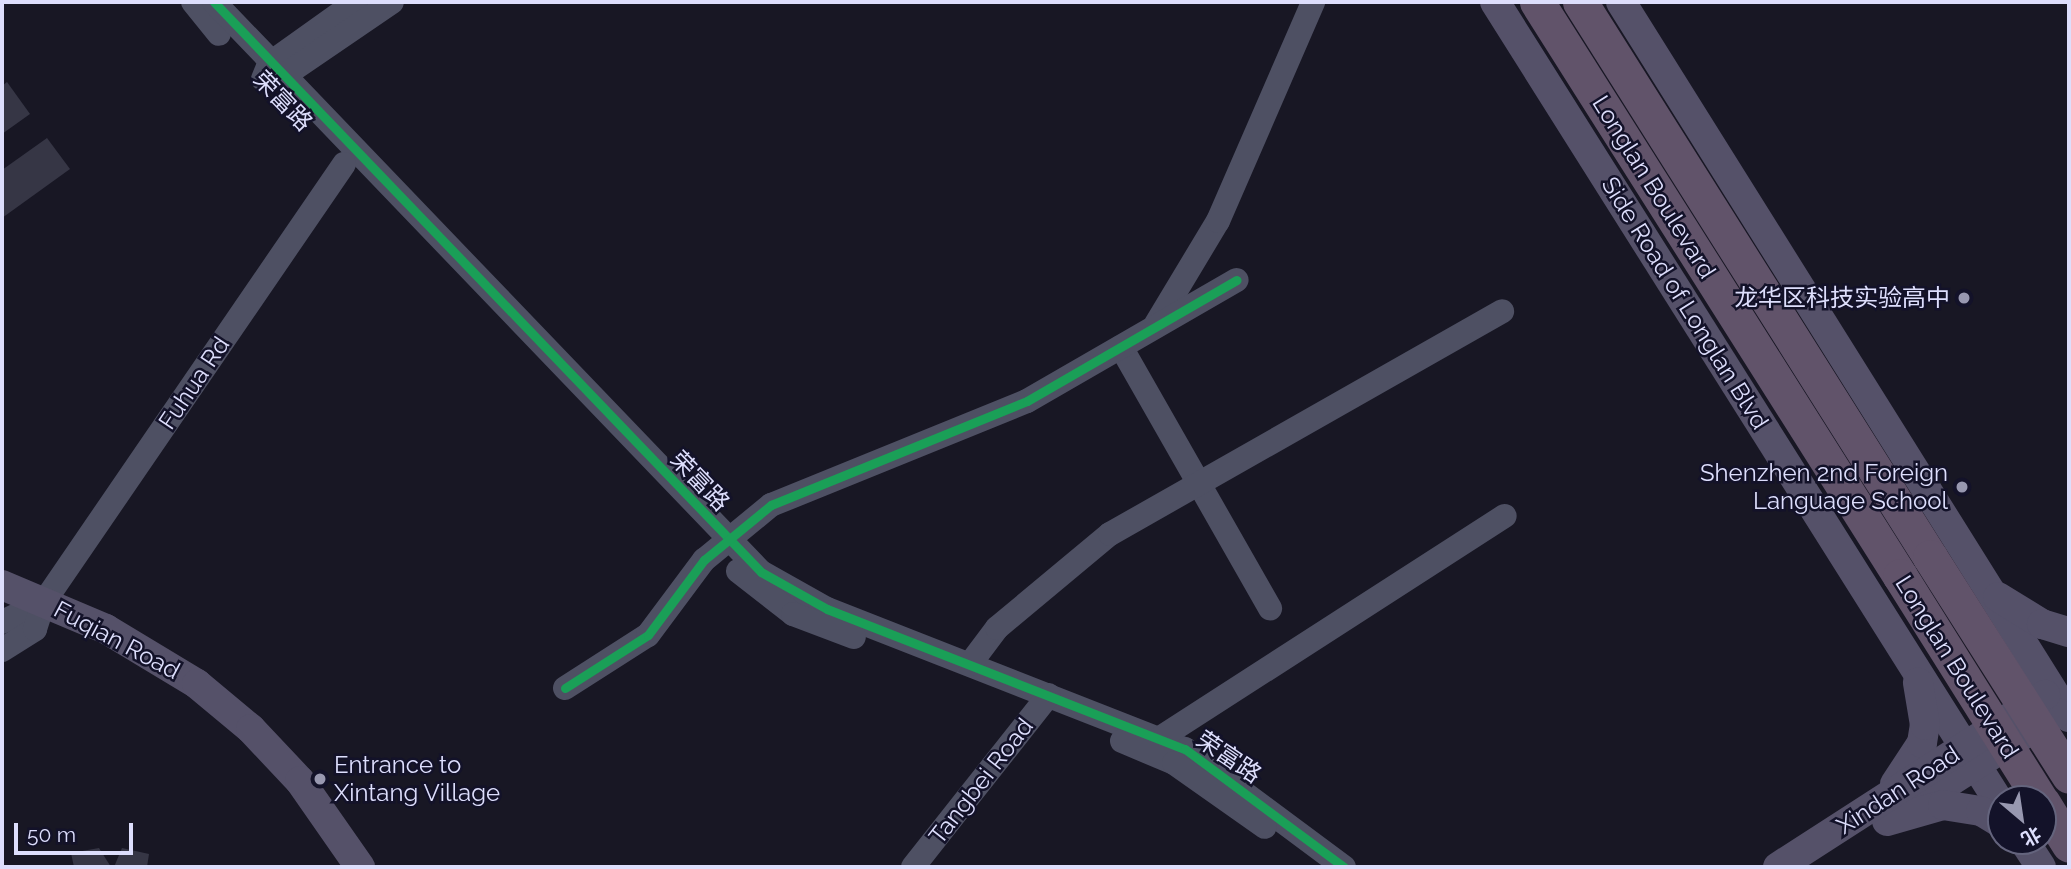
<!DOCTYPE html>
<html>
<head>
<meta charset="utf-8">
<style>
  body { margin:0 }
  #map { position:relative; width:2071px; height:869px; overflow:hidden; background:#181724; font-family:Raleway,"Noto Sans SC",sans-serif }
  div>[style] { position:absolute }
  .building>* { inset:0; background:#363645 }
  .minor>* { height:24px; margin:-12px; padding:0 12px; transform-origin:12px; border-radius:12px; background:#4e5063 }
  .major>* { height:30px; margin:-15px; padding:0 15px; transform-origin:15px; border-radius:15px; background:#555169 }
  .highway>* { height:35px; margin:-17.5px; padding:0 17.5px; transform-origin:17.5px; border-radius:17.5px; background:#61536a }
  .highway-bridge>* { height:35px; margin:-17.5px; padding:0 17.5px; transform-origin:17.5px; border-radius:17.5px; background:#61536a }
  .cycleway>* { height:9px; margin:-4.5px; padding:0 4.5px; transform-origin:4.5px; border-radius:4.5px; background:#1a9f57 }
  .dots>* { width:19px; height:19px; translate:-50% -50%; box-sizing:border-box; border:4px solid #131229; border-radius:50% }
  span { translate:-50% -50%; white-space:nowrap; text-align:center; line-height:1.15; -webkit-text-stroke:5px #131229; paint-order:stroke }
  .street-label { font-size:24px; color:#dddefc }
  .poi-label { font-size:24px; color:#dddefc }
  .right { translate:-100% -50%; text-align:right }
  .left { translate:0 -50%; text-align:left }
  .frame { position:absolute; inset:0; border:4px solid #dddefc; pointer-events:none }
  .north { position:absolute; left:1987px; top:785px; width:70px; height:70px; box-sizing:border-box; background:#131229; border:2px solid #64647d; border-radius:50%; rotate:151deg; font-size:19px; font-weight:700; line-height:28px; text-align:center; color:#dddefc }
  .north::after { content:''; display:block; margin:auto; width:24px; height:32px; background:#9898b0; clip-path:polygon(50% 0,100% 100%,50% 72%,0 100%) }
  .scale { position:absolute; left:14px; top:823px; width:119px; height:32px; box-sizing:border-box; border:4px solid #dddefc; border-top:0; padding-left:9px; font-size:21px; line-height:24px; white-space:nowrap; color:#dddefc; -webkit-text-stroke:5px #131229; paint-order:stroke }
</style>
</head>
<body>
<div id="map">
  <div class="building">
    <div style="clip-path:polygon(7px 82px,30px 114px,2px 134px,2px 86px)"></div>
    <div style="clip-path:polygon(47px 138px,70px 169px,2px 218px,2px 170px)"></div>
    <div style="clip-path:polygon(99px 848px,111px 867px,74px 867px,71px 853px)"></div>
    <div style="clip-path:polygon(122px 848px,149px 854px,147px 867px,114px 867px)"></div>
  </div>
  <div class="minor">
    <div style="left:193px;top:2px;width:41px;rotate:50.9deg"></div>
    <div style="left:214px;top:2px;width:790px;rotate:46.18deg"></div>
    <div style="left:761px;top:572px;width:76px;rotate:29.3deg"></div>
    <div style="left:827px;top:609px;width:384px;rotate:21.4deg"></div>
    <div style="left:1185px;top:749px;width:198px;rotate:36.6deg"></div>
    <div style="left:263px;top:79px;width:16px;rotate:-68deg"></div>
    <div style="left:269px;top:64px;width:107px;rotate:-35.5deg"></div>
    <div style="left:267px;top:79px;width:15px;rotate:-8deg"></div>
    <div style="left:282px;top:77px;width:133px;rotate:-34.3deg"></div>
    <div style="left:1156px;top:324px;width:120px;rotate:-59deg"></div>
    <div style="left:1218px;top:221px;width:239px;rotate:-66.5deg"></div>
    <div style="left:1121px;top:347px;width:301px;rotate:60.3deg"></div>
    <div style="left:738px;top:571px;width:70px;rotate:38deg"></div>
    <div style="left:793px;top:614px;width:65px;rotate:20.7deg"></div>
    <div style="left:2px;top:622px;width:47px;rotate:-25.5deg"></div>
    <div style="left:44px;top:602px;width:531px;rotate:-55.59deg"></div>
    <div style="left:2px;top:650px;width:39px;rotate:-32deg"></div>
    <div style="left:35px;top:629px;width:28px;rotate:-72deg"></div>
    <div style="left:970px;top:664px;width:45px;rotate:-53.1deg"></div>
    <div style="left:997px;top:628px;width:147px;rotate:-39.8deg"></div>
    <div style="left:1110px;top:534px;width:451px;rotate:-29.6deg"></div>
    <div style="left:565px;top:688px;width:98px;rotate:-32.6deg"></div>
    <div style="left:648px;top:635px;width:94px;rotate:-53.3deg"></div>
    <div style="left:704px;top:560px;width:87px;rotate:-39.4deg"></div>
    <div style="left:771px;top:505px;width:276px;rotate:-22.1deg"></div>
    <div style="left:1027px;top:401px;width:242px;rotate:-30deg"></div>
    <div style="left:1160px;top:738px;width:410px;rotate:-32.8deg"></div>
    <div style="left:1122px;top:741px;width:56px;rotate:22.9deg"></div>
    <div style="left:1174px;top:763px;width:111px;rotate:35.1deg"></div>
    <div style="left:913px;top:867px;width:219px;rotate:-51.7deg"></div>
  </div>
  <div class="major">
    <div style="left:1495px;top:2px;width:949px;rotate:57.78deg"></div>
    <div style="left:1621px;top:2px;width:844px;rotate:57.93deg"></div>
    <div style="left:2px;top:585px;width:113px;rotate:22.9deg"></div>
    <div style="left:106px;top:629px;width:106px;rotate:31.1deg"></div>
    <div style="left:197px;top:684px;width:70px;rotate:39.8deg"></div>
    <div style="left:251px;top:729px;width:71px;rotate:46.7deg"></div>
    <div style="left:300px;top:781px;width:105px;rotate:55.1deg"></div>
    <div style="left:1998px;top:597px;width:52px;rotate:31.5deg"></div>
    <div style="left:2042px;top:624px;width:28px;rotate:17deg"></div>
    <div style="left:1895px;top:784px;width:49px;rotate:-56.6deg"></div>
    <div style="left:1922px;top:743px;width:18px;rotate:-81deg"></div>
    <div style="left:1925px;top:725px;width:43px;rotate:-99.5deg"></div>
    <div style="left:1913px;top:805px;width:171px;rotate:-32.6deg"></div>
    <div style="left:1887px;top:821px;width:58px;rotate:-15.9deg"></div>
    <div style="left:1943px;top:805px;width:38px;rotate:9deg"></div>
    <div style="left:1981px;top:811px;width:23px;rotate:31deg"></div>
    <div style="left:2024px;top:841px;width:31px;rotate:57deg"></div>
    <div style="left:1778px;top:867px;width:318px;rotate:-32.8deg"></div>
  </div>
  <div class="highway">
    <div style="left:1537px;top:2px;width:679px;rotate:57.69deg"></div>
    <div style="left:1580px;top:2px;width:656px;rotate:57.76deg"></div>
    <div style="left:2043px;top:803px;width:49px;rotate:58.2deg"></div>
  </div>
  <div class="highway-bridge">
    <div style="left:1930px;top:557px;width:259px;rotate:57.6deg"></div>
    <div style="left:1900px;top:576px;width:263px;rotate:57.9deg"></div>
  </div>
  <div class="cycleway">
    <div style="left:214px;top:2px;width:790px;rotate:46.18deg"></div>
    <div style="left:761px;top:572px;width:76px;rotate:29.3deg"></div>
    <div style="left:827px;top:609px;width:384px;rotate:21.4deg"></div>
    <div style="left:1185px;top:749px;width:198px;rotate:36.6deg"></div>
    <div style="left:565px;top:688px;width:98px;rotate:-32.6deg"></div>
    <div style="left:648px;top:635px;width:94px;rotate:-53.3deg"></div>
    <div style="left:704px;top:560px;width:87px;rotate:-39.4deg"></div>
    <div style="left:771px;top:505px;width:276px;rotate:-22.1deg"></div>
    <div style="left:1027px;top:401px;width:242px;rotate:-30deg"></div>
  </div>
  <div class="dots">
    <div style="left:1964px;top:298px;background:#9898b0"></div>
    <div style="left:1962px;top:487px;background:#9898b0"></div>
    <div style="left:320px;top:779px;background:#9898b0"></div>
  </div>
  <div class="street-label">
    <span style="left:283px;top:101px;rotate:46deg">荣富路</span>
    <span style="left:1654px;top:187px;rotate:58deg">Longlan Boulevard</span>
    <span style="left:1685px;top:303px;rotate:58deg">Side Road of Longlan Blvd</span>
    <span style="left:194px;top:383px;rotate:-56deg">Fuhua Rd</span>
    <span style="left:700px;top:481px;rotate:46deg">荣富路</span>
    <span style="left:117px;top:640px;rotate:28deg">Fuqian Road</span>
    <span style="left:1957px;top:667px;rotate:58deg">Longlan Boulevard</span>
    <span style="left:1229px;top:757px;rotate:34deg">荣富路</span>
    <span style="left:981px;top:781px;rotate:-52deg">Tangbei Road</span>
    <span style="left:1898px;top:790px;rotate:-33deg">Xindan Road</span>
  </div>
  <div class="poi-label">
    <span class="right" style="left:1950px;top:298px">龙华区科技实验高中</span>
    <span class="right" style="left:1948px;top:487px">Shenzhen 2nd Foreign<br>Language School</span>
    <span class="left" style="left:334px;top:779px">Entrance to<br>Xintang Village</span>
  </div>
  <div class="frame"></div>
  <div class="north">北</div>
  <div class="scale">50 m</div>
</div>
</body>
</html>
